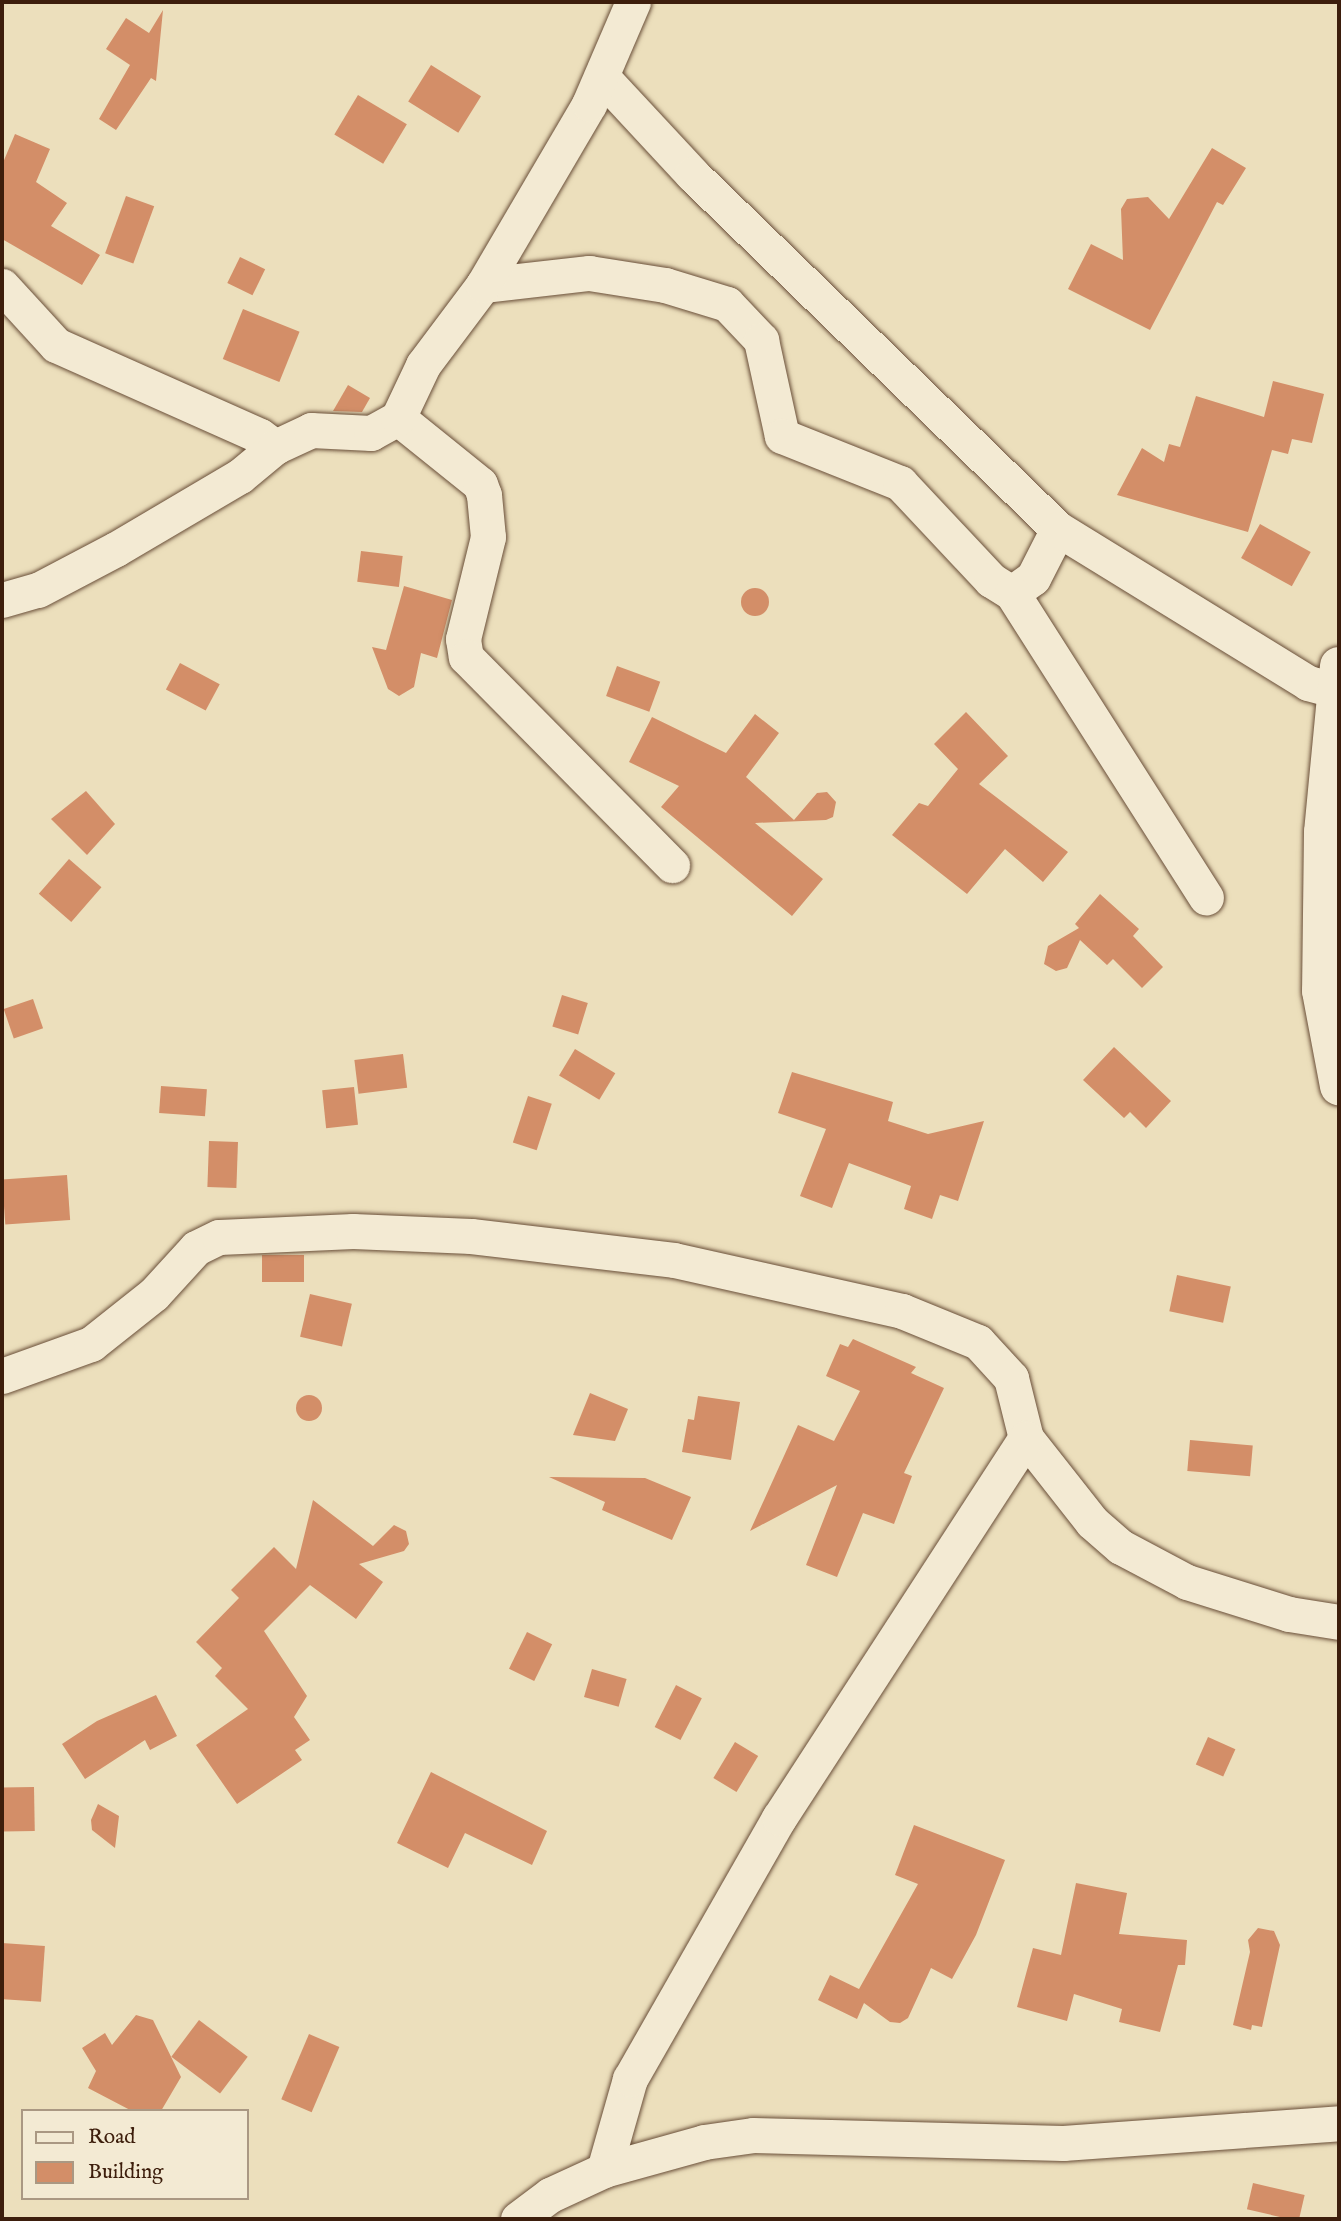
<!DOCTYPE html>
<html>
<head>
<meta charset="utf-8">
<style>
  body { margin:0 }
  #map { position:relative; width:1341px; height:2221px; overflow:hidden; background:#ecdfbc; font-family:"IM FELL English",serif }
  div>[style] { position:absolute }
  .building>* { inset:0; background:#d38e68; transform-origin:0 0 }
  .round { border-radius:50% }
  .roads { filter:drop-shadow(0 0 2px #694e38) drop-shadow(0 0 2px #694e38) }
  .minor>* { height:35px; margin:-17.5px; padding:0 17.5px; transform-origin:17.5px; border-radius:17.5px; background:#f3ead3 }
  .tertiary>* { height:38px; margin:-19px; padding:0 19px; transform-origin:19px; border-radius:19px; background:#f3ead3 }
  span { translate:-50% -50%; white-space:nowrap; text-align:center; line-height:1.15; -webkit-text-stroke:7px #f3ead3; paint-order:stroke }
  .frame { position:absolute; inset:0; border:4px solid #3d1e0c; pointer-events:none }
  .legend { position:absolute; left:21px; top:2109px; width:228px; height:91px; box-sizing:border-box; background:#f3ead3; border:2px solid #aa9883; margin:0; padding:9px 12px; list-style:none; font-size:21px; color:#3d1e0c }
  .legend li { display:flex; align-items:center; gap:14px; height:35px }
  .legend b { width:35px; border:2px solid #aa9883 }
</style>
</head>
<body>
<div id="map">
  <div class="building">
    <div style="clip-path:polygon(163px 10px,156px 81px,151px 78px,116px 130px,99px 119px,130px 65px,106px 49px,126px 18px,149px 33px)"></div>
    <div style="left:431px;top:65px;width:59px;height:43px;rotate:32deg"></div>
    <div style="left:358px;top:95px;width:57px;height:46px;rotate:31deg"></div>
    <div style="clip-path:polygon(15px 134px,50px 149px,36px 182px,67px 203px,51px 226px,100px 255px,82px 285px,2px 239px,2px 165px)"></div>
    <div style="clip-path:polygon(1212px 148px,1246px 168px,1223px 205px,1217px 202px,1150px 330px,1068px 289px,1091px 244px,1123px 260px,1121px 209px,1127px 199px,1148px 197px,1169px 219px)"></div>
    <div style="left:126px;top:196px;width:30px;height:61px;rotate:20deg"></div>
    <div style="left:240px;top:257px;width:28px;height:29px;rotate:26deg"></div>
    <div style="left:243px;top:309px;width:61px;height:54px;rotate:22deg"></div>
    <div style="clip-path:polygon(1273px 381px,1324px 394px,1312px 443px,1292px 439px,1288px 454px,1272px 450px,1248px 532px,1117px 495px,1142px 448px,1164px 462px,1169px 444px,1180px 447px,1196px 396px,1264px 417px)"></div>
    <div style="clip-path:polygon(348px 385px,370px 398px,362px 412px,333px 411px)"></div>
    <div style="left:1260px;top:524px;width:58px;height:39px;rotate:29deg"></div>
    <div style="left:361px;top:551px;width:42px;height:31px;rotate:7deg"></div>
    <div style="clip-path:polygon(404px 586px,452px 600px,437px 658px,421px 653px,414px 687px,399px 696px,388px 689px,372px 647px,386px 650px)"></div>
    <div class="round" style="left:741px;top:588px;width:28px;height:28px"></div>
    <div style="left:180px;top:663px;width:45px;height:30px;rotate:28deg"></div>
    <div style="left:617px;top:666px;width:46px;height:32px;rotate:20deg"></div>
    <div style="clip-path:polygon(966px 712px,1008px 756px,979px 784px,1068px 852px,1043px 882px,1005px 849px,967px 894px,892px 835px,919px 803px,928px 806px,958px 769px,934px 744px)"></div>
    <div style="clip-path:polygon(755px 714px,779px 733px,746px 777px,794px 820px,817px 793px,827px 792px,836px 802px,833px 817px,826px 820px,755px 823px,823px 879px,792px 916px,661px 807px,679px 786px,629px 762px,652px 717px,726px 753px)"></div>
    <div style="clip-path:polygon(86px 791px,115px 824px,87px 855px,51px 819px)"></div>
    <div style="left:69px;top:859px;width:43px;height:46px;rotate:41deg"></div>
    <div style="clip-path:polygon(1100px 894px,1139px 929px,1133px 936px,1163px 967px,1142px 988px,1113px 959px,1107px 965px,1080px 940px,1067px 968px,1056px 971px,1044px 964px,1048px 946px,1079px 928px,1075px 924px)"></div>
    <div style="left:562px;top:995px;width:27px;height:33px;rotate:17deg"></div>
    <div style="left:33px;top:999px;width:31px;height:31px;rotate:71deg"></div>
    <div style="clip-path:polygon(1114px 1047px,1171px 1101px,1146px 1128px,1130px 1112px,1124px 1118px,1083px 1080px)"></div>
    <div style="left:575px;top:1049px;width:47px;height:31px;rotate:31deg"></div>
    <div style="left:403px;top:1054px;width:34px;height:49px;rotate:83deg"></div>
    <div style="clip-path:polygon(792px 1072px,893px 1102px,888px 1121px,928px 1134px,984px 1121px,958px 1201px,940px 1195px,932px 1219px,904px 1209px,911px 1186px,849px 1163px,832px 1208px,800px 1196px,826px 1129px,778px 1113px)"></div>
    <div style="left:161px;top:1086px;width:46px;height:27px;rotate:4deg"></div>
    <div style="left:354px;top:1087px;width:38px;height:32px;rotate:84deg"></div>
    <div style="left:528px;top:1096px;width:25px;height:49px;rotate:18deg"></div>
    <div style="left:209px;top:1141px;width:29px;height:46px;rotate:2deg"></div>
    <div style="left:67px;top:1175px;width:45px;height:65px;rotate:86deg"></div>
    <div style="left:262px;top:1255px;width:42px;height:27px"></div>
    <div style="left:1177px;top:1275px;width:55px;height:37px;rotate:12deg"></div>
    <div style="left:310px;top:1294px;width:43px;height:44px;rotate:13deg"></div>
    <div style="clip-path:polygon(853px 1339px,916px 1367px,911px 1373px,944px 1388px,904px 1473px,912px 1476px,894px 1524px,863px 1513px,837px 1577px,806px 1565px,837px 1485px,750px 1531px,798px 1425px,834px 1441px,860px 1391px,826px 1376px,840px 1344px,848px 1347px)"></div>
    <div style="clip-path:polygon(590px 1393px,628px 1409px,615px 1441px,573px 1435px)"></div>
    <div class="round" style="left:296px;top:1395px;width:26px;height:26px"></div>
    <div style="clip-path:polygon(698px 1396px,740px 1402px,731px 1460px,682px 1452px,688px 1419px,694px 1420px)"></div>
    <div style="left:1190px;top:1440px;width:63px;height:31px;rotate:5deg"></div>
    <div style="clip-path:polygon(549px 1477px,645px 1478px,691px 1497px,672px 1540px,602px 1510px,605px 1502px)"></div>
    <div style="clip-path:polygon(313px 1500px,373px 1546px,394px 1525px,406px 1531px,409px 1544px,404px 1551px,359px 1564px,383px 1582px,356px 1619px,310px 1585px,264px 1631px,307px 1696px,294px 1717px,310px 1740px,295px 1750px,302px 1760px,237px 1804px,196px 1745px,248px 1709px,215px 1676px,222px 1668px,196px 1642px,239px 1598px,231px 1590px,274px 1547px,296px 1569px)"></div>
    <div style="left:527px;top:1632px;width:28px;height:41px;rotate:26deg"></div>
    <div style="left:592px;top:1669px;width:36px;height:29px;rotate:16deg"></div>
    <div style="left:676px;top:1685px;width:29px;height:47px;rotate:27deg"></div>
    <div style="clip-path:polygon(156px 1695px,177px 1736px,150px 1750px,145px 1740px,85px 1779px,62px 1744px,97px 1721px)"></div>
    <div style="left:1208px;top:1737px;width:30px;height:30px;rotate:24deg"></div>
    <div style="left:735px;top:1742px;width:27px;height:42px;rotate:31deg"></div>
    <div style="clip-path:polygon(431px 1772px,547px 1831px,532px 1865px,465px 1833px,448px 1868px,397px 1843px)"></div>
    <div style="left:34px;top:1787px;width:44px;height:32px;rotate:89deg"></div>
    <div style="clip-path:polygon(98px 1804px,119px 1816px,115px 1848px,92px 1830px,91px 1820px)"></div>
    <div style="clip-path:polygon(914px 1825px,1005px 1860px,976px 1935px,952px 1979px,931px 1968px,908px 2018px,900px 2023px,890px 2022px,864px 2003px,857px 2019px,818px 2000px,830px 1975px,859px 1989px,918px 1884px,895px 1875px)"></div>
    <div style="clip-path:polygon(1076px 1883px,1127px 1893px,1119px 1934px,1187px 1940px,1185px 1965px,1178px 1965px,1160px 2032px,1119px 2022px,1122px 2009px,1074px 1994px,1067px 2021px,1017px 2007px,1033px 1948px,1061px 1955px)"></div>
    <div style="clip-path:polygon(1258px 1928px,1274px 1931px,1280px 1945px,1262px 2027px,1252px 2025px,1251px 2030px,1233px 2025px,1250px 1952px,1248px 1940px)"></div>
    <div style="left:2px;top:1943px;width:43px;height:56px;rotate:4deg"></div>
    <div style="clip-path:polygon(136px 2015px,153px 2020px,181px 2077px,161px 2111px,132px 2111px,88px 2088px,96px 2071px,82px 2048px,105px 2033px,112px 2045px)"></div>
    <div style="left:199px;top:2020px;width:61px;height:46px;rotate:37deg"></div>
    <div style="left:309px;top:2034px;width:33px;height:71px;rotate:23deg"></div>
    <div style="left:1253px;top:2183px;width:53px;height:27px;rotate:13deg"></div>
  </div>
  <div class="roads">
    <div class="minor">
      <div style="left:602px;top:77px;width:132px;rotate:47.1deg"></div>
      <div style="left:692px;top:174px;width:510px;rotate:44.13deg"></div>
      <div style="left:483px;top:285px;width:107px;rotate:-6.5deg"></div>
      <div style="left:589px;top:273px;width:77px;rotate:9deg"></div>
      <div style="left:665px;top:285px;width:65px;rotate:17deg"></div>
      <div style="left:727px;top:304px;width:50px;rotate:46.6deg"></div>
      <div style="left:761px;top:340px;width:98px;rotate:77.7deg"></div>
      <div style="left:782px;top:436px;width:127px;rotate:21.7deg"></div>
      <div style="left:900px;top:483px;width:133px;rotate:46.8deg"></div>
      <div style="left:991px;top:580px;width:25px;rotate:32deg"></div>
      <div style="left:1012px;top:593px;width:26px;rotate:-36deg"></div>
      <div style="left:1033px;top:578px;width:55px;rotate:-63deg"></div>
      <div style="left:1058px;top:529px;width:294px;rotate:31.6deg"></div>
      <div style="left:1308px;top:683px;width:27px;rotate:15deg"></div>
      <div style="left:2px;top:286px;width:80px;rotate:47.5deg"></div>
      <div style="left:56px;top:345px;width:223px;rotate:24deg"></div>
      <div style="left:260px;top:436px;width:19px;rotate:36deg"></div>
      <div style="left:398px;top:418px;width:105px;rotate:38.8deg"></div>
      <div style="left:480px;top:484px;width:12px;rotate:70deg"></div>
      <div style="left:484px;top:495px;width:42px;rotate:84.6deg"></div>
      <div style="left:488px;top:537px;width:105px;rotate:103.8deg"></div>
      <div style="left:463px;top:639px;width:18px;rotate:81deg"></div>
      <div style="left:466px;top:657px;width:293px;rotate:45.3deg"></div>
      <div style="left:1012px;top:593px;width:361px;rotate:57.5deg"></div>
      <div style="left:2px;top:600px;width:37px;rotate:-16deg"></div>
      <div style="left:38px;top:590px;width:88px;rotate:-27.7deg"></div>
      <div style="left:116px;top:549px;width:144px;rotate:-30.5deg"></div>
      <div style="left:240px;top:476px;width:45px;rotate:-39.6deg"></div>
      <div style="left:275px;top:447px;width:40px;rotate:-25deg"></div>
      <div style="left:311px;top:430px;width:60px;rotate:2.9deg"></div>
      <div style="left:371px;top:433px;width:31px;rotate:-29deg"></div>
      <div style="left:398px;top:418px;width:59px;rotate:-64.7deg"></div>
      <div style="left:423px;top:365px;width:100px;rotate:-53.1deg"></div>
      <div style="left:483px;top:285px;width:210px;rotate:-59.6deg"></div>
      <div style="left:589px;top:104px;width:111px;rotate:-66.7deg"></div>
      <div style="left:2px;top:1376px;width:95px;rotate:-19.8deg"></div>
      <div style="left:91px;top:1344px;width:80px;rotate:-38.4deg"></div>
      <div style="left:154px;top:1294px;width:62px;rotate:-47.6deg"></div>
      <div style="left:196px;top:1248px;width:25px;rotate:-26deg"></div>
      <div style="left:219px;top:1237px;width:134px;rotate:-2.6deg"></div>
      <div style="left:353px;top:1231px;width:118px;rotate:2.4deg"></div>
      <div style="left:471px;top:1236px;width:204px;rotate:6.7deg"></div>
      <div style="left:674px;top:1260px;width:234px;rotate:12.6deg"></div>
      <div style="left:902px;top:1311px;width:82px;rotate:22.2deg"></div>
      <div style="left:978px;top:1342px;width:49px;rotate:47.5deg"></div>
      <div style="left:1011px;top:1378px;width:62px;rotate:76deg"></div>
      <div style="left:1026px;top:1438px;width:107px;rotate:51.8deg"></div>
      <div style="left:1092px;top:1522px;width:38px;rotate:41deg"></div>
      <div style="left:1121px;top:1547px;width:75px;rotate:27.9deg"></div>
      <div style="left:1187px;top:1582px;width:107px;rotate:17.4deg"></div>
      <div style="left:1289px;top:1614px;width:51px;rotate:9.1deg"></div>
      <div style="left:604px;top:2170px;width:95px;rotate:-74.1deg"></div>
      <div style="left:630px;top:2079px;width:301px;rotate:-60.3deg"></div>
      <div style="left:779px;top:1818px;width:453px;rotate:-57deg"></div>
      <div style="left:518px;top:2219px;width:40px;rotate:-37deg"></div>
      <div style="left:550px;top:2195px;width:60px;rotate:-24.8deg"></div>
      <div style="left:604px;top:2170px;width:104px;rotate:-15.6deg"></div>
      <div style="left:704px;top:2142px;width:49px;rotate:-8.1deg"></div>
      <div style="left:753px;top:2135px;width:310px;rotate:1.5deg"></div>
      <div style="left:1063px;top:2143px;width:277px;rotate:-4.1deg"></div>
    </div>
    <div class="tertiary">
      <div style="left:1339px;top:666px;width:167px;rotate:95.5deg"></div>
      <div style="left:1323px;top:832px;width:159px;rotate:90.7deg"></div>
      <div style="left:1321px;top:991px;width:97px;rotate:79.3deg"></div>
    </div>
  </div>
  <div class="frame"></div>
  <ul class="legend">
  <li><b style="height:9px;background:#f3ead3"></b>Road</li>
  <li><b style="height:19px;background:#d38e68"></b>Building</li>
  </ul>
</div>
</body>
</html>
